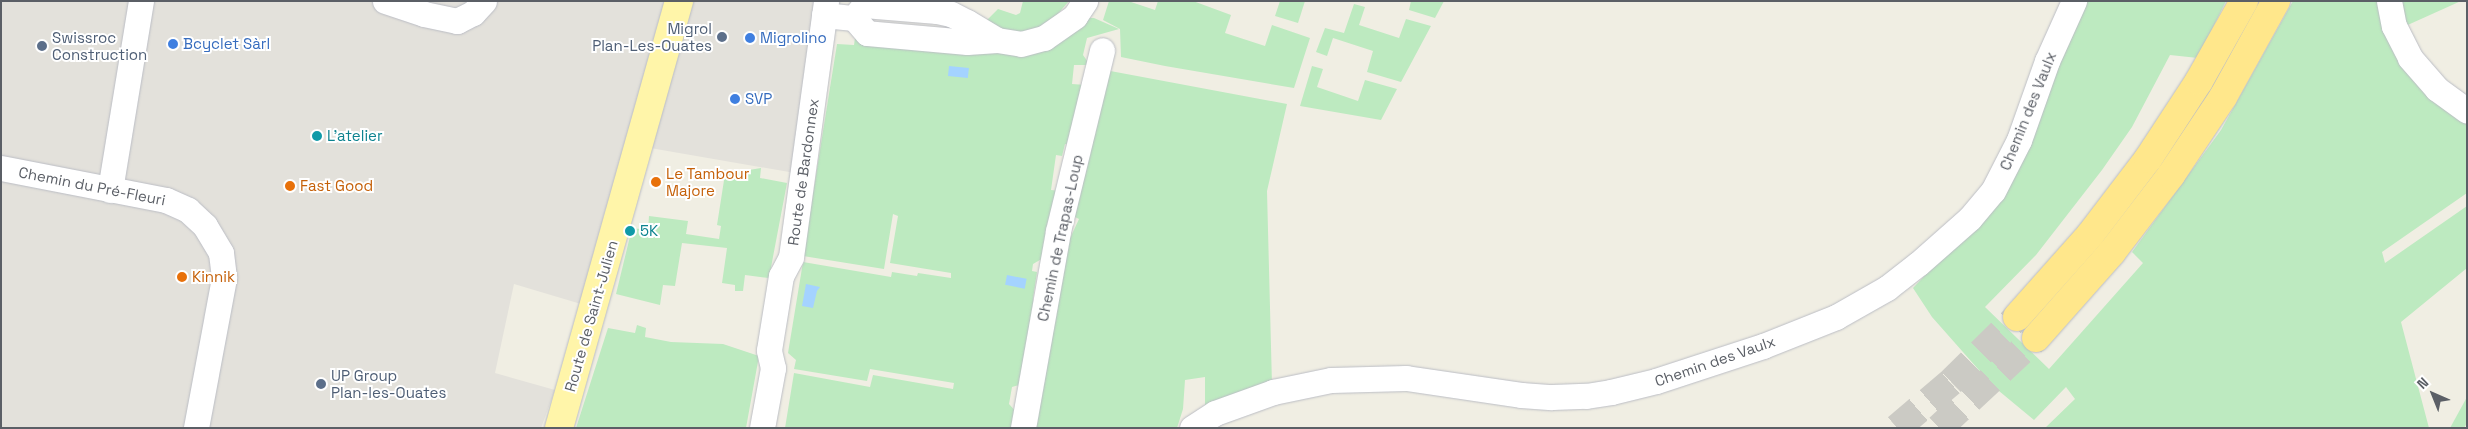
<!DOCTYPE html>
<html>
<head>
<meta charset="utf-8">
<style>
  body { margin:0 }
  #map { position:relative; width:2468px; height:429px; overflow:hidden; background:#f0eee3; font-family:"Space Grotesk",sans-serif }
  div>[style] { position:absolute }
  .industrial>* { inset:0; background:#e3e1db }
  .green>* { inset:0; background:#bdeac0 }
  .water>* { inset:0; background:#a4d3ff; transform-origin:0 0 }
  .highway-tunnel>* { height:28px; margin-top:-14px; transform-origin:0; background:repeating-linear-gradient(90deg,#cbcac4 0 28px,transparent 0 42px) }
  .roads { filter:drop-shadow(0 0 1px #bbbdc4) drop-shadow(0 0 1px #bbbdc4) }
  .minor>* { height:25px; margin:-12.5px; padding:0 12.5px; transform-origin:12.5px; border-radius:12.5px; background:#fff }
  .major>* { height:28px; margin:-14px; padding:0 14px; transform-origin:14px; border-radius:14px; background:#fff5a9 }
  .highway>* { height:28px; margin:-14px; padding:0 14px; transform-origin:14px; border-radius:14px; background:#ffe78b }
  .dots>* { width:14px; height:14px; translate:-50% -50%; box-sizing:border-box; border:2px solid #fff; border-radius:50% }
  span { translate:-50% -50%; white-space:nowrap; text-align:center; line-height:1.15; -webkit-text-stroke:4px #fff; paint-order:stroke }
  .service-label { font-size:15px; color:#4e5e75 }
  .right { translate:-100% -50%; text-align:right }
  .left { translate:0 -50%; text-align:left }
  .shop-label { font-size:15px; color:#366cbe }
  .street-label { font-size:15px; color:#5b5f66 }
  .culture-label { font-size:15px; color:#0d838f }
  .food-label { font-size:15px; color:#c56008 }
  .frame { position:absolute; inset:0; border:2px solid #5b5f66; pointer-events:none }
  .north { position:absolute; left:2408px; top:369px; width:50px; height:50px; -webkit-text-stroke:4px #fff; paint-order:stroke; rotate:316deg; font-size:14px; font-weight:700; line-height:20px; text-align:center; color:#5b5f66 }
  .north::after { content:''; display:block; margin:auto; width:18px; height:22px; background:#5b5f66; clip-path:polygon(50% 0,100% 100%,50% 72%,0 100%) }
</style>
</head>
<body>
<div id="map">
  <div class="industrial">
    <div style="clip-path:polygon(1px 1px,816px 1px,795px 173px,633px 145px,605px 211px,581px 304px,514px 284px,495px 373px,555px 390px,541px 428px,1px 428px)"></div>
  </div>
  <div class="green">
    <div style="clip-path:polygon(1023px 1px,1069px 1px,1049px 24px,1031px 33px,1009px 33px,985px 22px,998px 9px,1016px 15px,1020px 13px)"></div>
    <div style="clip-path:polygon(1109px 1px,1128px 1px,1155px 10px,1158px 1px,1193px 1px,1231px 15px,1225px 33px,1265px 46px,1272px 25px,1310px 38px,1294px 88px,1165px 66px,1121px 57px,1120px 29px,1103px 20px)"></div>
    <div style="clip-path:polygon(1280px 1px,1305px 1px,1298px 23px,1275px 16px)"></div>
    <div style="clip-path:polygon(1411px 1px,1444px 1px,1435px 18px,1409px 10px)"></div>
    <div style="clip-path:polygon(2080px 1px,2226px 1px,2198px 58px,2170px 55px,2132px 127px,2102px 170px,2036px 255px,1985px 307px,2049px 369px,2143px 263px,2132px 252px,2221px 130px,2293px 1px,2380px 1px,2467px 121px,2467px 193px,2382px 252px,2385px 263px,2467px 206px,2467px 268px,2401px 322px,2429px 428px,2045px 428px,2075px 399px,2066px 387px,2034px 420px,1993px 386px,1932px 317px,1913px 288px,1999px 198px)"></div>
    <div style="clip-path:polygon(2394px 1px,2461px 1px,2401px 28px)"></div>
    <div style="clip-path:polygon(1354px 4px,1365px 7px,1359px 25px,1399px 38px,1406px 19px,1431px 26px,1401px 82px,1367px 72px,1373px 51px,1333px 38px,1327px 56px,1316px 52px,1325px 28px,1344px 33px)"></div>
    <div style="clip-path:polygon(1084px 18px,1094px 18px,1119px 29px,1087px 38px,1083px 55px,1090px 65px,1074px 65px,1072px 84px,1086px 85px,1072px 145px,1065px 144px,1062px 156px,1056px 155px,1051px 190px,1060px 191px,1045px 257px,1033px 264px,1032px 271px,1037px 272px,1033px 299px,1036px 304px,1023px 384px,1012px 387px,1009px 404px,1018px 414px,1015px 428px,785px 428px,794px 373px,870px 387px,873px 375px,953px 389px,954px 383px,870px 369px,867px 381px,794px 369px,796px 360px,788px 353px,803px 262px,891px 277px,892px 272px,917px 276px,918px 273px,951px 278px,951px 273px,890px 263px,898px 216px,893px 214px,884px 269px,803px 256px,837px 44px,854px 45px,855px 38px,1014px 52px)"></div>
    <div style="clip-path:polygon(1312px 66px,1323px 69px,1317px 87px,1358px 101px,1365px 80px,1397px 89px,1381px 120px,1300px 106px)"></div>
    <div style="clip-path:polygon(1105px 70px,1287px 104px,1267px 191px,1272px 385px,1205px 409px,1205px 377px,1185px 380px,1183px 409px,1177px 428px,1030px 428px,1059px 262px,1079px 219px,1067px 213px)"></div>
    <div style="clip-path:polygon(761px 168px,760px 178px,787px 183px,769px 278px,745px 275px,743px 291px,735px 291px,735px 285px,722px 283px,727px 248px,682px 243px,675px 286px,663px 285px,660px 305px,616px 294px,632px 228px,648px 230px,649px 216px,688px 221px,686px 234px,719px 239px,721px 226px,717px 225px,725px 174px)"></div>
    <div style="clip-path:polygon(637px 325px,646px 328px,645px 337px,671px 342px,723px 344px,759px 356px,746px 428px,576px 428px,608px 328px,635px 333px)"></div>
    <div style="clip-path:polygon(2467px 397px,2467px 423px,2464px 428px,2450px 428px)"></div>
  </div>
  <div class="water">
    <div style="left:949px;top:66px;width:20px;height:10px;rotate:6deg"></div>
    <div style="left:1007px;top:275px;width:20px;height:10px;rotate:11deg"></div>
    <div style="clip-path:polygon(806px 284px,820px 287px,817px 291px,813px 308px,802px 306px)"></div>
  </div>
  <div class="highway-tunnel">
    <div style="left:1897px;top:428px;width:71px;rotate:-40.4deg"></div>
    <div style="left:1951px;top:382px;width:93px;rotate:-44.6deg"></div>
    <div style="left:1939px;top:428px;width:132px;rotate:-42.9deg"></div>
  </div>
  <div class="roads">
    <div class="minor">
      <div style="left:385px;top:1px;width:41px;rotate:18.4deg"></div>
      <div style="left:424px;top:14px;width:34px;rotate:12deg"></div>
      <div style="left:457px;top:21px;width:18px;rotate:-27deg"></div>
      <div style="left:473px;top:13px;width:16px;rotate:-47deg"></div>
      <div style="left:2389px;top:1px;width:25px;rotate:79deg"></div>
      <div style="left:2394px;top:26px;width:36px;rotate:63deg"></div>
      <div style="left:2410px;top:58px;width:41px;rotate:48.9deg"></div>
      <div style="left:2437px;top:89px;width:37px;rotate:36deg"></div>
      <div style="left:824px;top:15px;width:30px;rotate:6deg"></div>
      <div style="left:854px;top:18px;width:16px;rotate:-52deg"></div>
      <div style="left:864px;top:5px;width:73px;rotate:4.7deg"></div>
      <div style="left:937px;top:11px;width:14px;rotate:12deg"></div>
      <div style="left:951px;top:14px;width:18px;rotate:27deg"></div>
      <div style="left:967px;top:22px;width:35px;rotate:31deg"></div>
      <div style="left:997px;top:40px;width:30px;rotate:176deg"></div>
      <div style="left:967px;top:42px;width:100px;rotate:-174.9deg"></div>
      <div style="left:867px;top:33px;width:20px;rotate:-131deg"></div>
      <div style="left:997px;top:40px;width:24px;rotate:9deg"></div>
      <div style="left:1021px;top:44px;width:24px;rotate:-15deg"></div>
      <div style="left:1044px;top:38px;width:38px;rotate:-35deg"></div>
      <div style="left:1075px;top:16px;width:18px;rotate:-56deg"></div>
      <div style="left:1px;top:168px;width:168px;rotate:11deg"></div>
      <div style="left:166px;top:200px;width:24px;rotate:24deg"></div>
      <div style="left:188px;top:210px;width:23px;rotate:43deg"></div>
      <div style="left:205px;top:226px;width:31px;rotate:59deg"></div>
      <div style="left:221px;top:253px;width:25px;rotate:83deg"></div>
      <div style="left:224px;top:278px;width:153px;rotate:100.6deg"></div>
      <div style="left:110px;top:190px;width:192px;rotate:-80.7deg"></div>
      <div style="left:762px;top:428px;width:61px;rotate:-79.6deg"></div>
      <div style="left:773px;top:368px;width:18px;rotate:-103deg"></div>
      <div style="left:769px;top:350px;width:75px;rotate:-80.8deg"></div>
      <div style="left:781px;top:276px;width:21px;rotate:-62deg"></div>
      <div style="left:791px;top:257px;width:258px;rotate:-82.2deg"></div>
      <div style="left:1023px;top:428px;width:200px;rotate:-79.9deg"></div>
      <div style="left:1058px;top:231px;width:186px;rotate:-76.3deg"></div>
      <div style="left:1192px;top:428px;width:27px;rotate:-33deg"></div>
      <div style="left:1215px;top:413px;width:62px;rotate:-19.9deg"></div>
      <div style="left:1273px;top:392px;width:59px;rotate:-11.7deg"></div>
      <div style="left:1331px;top:380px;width:75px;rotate:-1.5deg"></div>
      <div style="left:1406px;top:378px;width:116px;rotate:8.4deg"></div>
      <div style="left:1521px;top:395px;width:31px;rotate:4deg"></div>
      <div style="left:1552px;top:397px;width:34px;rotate:-2deg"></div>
      <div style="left:1586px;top:396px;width:25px;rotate:-9deg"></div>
      <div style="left:1611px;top:392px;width:46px;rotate:-13.7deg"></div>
      <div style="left:1656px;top:381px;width:113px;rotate:-18.1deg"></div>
      <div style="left:1763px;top:346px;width:79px;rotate:-21.7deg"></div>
      <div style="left:1836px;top:317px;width:59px;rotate:-29.6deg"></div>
      <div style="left:1887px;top:288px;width:39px;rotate:-38deg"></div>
      <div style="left:1918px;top:264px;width:69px;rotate:-41.5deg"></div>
      <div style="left:1970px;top:218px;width:35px;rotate:-50deg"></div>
      <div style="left:1993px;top:191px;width:57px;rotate:-63deg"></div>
      <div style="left:2019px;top:140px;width:84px;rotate:-70.5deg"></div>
      <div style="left:2047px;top:61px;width:66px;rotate:-65.8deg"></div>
    </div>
    <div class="major">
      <div style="left:559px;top:428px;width:444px;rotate:-74.3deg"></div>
    </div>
    <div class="highway">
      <div style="left:2017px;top:317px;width:110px;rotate:-48.3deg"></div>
      <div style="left:2090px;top:235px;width:96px;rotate:-52.7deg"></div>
      <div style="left:2148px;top:159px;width:93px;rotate:-56.8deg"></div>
      <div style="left:2199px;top:81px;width:92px;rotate:-60.6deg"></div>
      <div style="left:2036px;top:338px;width:115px;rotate:-48.5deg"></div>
      <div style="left:2112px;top:252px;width:97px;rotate:-52.5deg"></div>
      <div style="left:2171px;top:175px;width:94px;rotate:-56.3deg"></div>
      <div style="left:2223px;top:97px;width:110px;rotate:-61.1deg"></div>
    </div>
  </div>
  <div class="dots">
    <div style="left:722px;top:37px;background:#5c6f8a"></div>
    <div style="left:750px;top:38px;background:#3f7fe0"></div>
    <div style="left:173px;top:44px;background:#3f7fe0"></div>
    <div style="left:42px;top:46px;background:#5c6f8a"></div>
    <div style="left:735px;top:99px;background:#3f7fe0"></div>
    <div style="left:317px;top:136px;background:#0f9aa8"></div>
    <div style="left:656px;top:182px;background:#e8710a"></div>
    <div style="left:290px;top:186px;background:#e8710a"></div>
    <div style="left:630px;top:231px;background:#0f9aa8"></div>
    <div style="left:182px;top:277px;background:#e8710a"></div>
    <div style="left:321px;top:384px;background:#5c6f8a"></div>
  </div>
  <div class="service-label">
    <span class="right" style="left:712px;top:37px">Migrol<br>Plan-Les-Ouates</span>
    <span class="left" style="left:52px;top:46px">Swissroc<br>Construction</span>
    <span class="left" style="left:331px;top:384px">UP Group<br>Plan-les-Ouates</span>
  </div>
  <div class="shop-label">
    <span class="left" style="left:760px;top:38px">Migrolino</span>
    <span class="left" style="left:183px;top:44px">Bcyclet Sàrl</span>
    <span class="left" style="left:745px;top:99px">SVP</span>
  </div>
  <div class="street-label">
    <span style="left:2028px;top:111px;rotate:-68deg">Chemin des Vaulx</span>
    <span style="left:803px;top:172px;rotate:-82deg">Route de Bardonnex</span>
    <span style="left:92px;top:186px;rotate:11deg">Chemin du Pré-Fleuri</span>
    <span style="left:1060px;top:238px;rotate:-78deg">Chemin de Trapas-Loup</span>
    <span style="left:591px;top:316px;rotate:-74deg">Route de Saint-Julien</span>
    <span style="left:1715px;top:361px;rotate:-19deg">Chemin des Vaulx</span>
  </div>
  <div class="culture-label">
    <span class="left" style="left:327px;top:136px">L'atelier</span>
    <span class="left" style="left:640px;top:231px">5K</span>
  </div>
  <div class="food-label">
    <span class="left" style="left:666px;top:182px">Le Tambour<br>Majore</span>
    <span class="left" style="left:300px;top:186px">Fast Good</span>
    <span class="left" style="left:192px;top:277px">Kinnik</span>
  </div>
  <div class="frame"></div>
  <div class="north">N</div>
</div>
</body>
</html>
